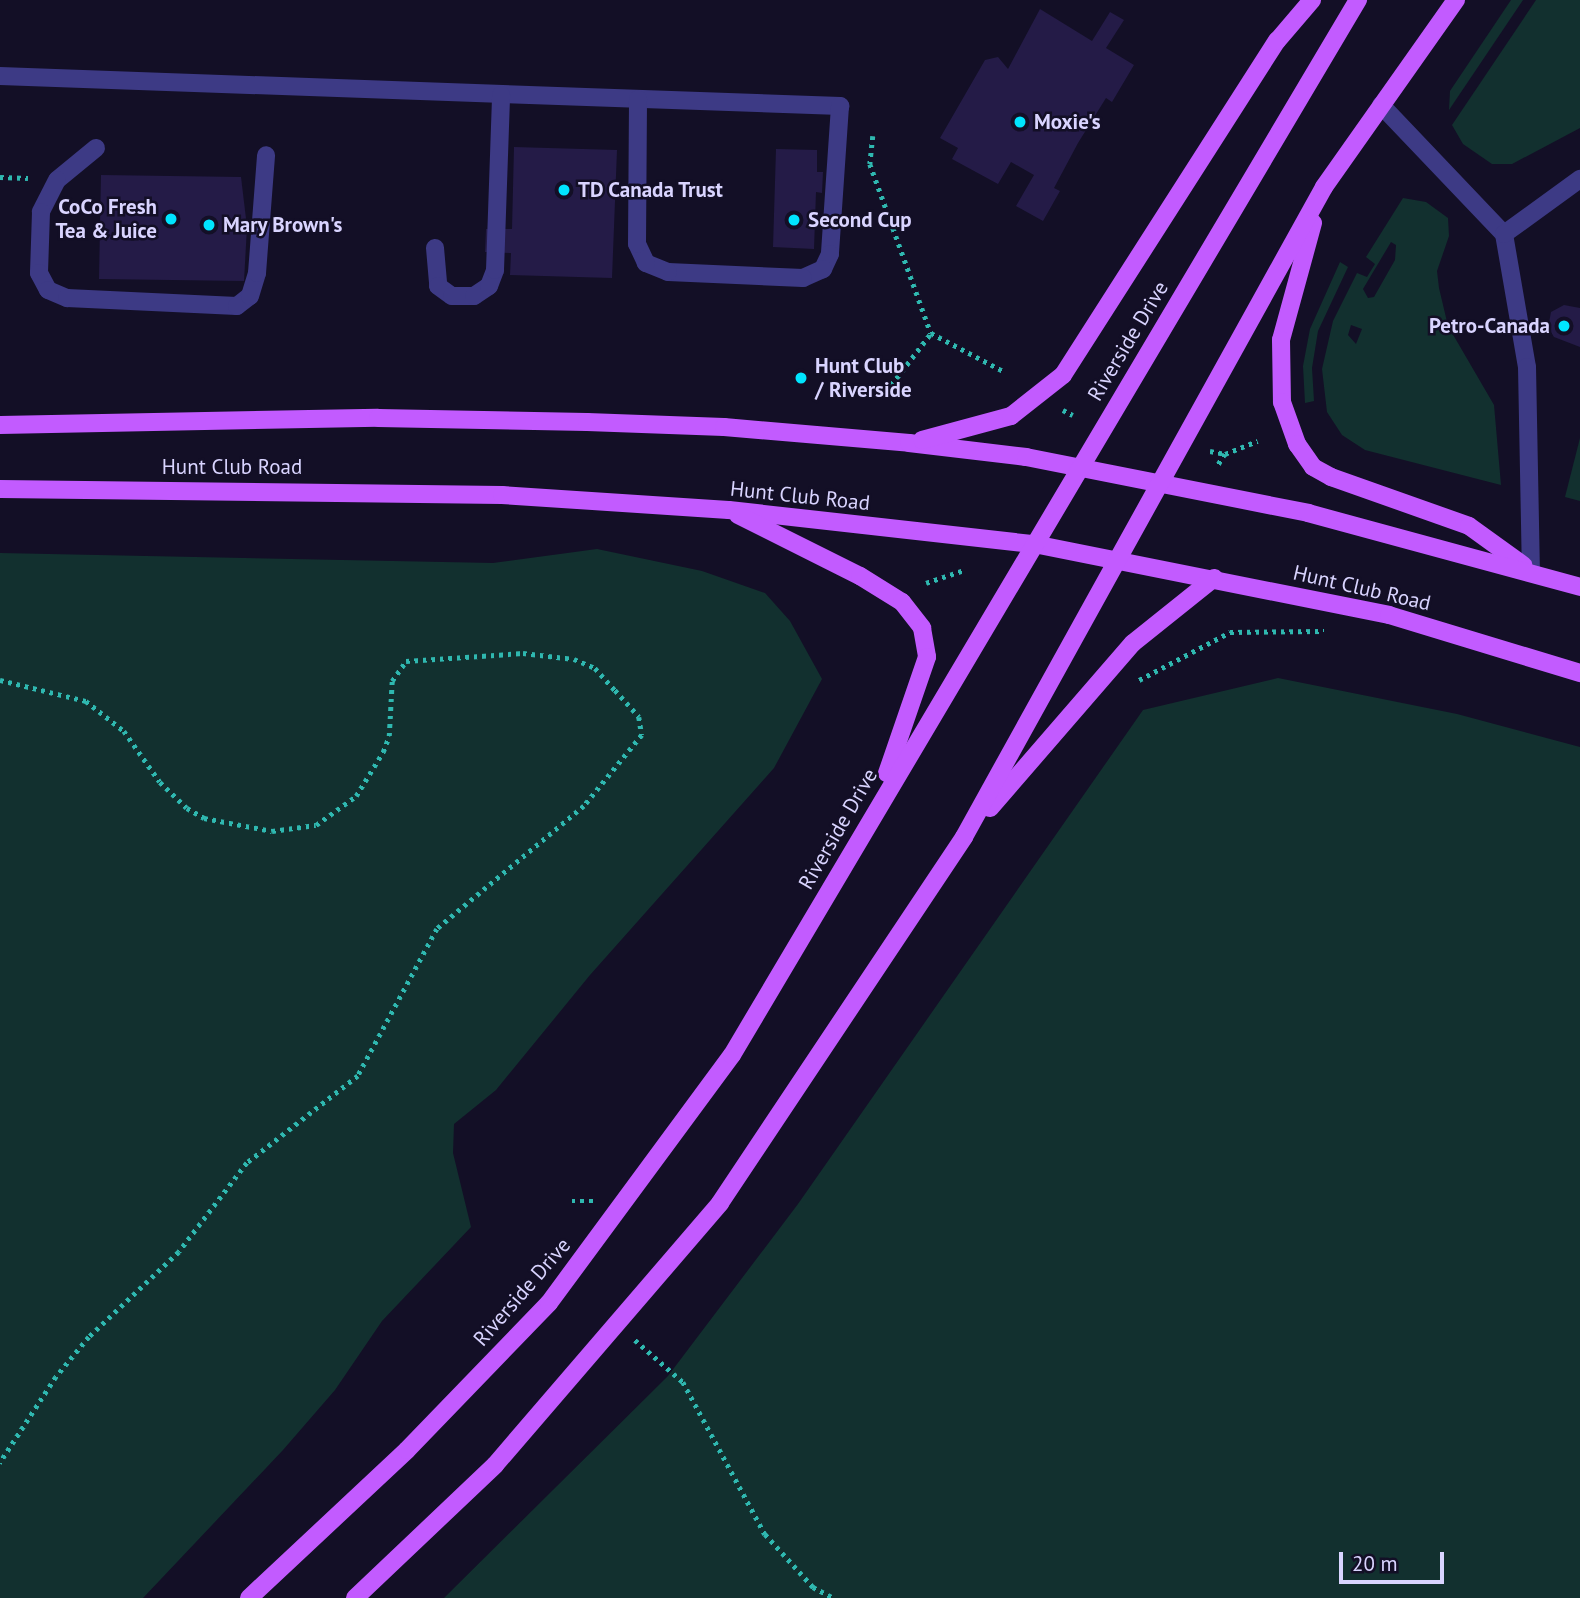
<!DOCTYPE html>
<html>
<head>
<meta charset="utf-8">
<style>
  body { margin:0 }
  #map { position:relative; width:1580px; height:1598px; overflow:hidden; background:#130f26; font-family:"PT Sans",sans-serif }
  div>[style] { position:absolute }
  .green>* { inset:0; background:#12302f }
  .building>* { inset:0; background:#241b47 }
  .path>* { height:4.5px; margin-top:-2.25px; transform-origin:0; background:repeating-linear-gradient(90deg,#2fb8b0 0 3.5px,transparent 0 8.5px) }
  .minor>* { height:18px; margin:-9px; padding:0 9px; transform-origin:9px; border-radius:9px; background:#3d3a85 }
  .major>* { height:18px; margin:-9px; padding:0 9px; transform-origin:9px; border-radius:9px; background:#c25bff }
  .dots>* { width:19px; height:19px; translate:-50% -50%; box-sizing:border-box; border:4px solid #130f26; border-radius:50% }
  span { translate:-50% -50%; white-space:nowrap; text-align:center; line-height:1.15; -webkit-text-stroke:5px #130f26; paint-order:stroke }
  .poi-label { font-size:21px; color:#d9d4ff; font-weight:700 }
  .left { translate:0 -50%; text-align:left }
  .right { translate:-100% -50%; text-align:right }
  .street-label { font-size:21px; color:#d9d4ff }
  .scale { position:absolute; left:1339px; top:1552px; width:105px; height:32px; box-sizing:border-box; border:4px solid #d9d4ff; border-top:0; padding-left:9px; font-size:21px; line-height:24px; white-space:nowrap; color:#d9d4ff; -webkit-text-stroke:5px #130f26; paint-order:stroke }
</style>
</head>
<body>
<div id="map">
  <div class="green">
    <div style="clip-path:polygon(1511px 0,1523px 0,1449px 110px,1450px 91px)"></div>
    <div style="clip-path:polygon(1536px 0,1580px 0,1580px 128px,1512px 164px,1492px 164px,1463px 144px,1452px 125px)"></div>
    <div style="clip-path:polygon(evenodd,1403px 198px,1426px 202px,1448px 218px,1449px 236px,1437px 271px,1439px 288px,1448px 326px,1494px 405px,1501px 485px,1365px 450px,1342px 435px,1327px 412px,1322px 369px,1333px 321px,1357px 273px,1367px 277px,1375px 264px,1366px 257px,1403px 198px,1391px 242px,1396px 245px,1395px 260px,1374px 297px,1368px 298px,1363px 289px,1391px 242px,1403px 198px,1351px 325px,1362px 329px,1356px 344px,1348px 335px,1351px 325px)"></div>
    <div style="clip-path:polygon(1340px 262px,1348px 267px,1318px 331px,1312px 368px,1314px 401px,1305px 403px,1303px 366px,1310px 329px)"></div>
    <div style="clip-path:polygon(1580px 438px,1580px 501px,1565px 497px)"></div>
    <div style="clip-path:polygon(597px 549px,702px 571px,765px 593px,790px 621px,822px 679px,774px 768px,590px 975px,496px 1090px,454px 1124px,453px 1153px,471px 1227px,382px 1321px,335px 1390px,283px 1450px,143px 1598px,0 1598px,0 553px,493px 563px)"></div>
    <div style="clip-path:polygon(1278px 678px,1457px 714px,1580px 747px,1580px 1598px,444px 1598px,668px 1376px,798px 1204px,1143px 710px)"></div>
  </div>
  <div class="building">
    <div style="clip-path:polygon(1040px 9px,1092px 41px,1110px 12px,1124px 20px,1106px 48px,1134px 65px,1112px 102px,1106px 98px,1078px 143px,1054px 188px,1060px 191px,1043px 221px,1016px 206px,1034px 175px,1011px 162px,998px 184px,952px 159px,958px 148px,940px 138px,985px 60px,998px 57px,1008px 69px)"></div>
    <div style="clip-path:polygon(514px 147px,617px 150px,612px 278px,510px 275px,511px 253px,485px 252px,486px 229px,512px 229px)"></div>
    <div style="clip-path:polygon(776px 149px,817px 150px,817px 172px,823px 172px,822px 193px,816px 192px,814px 249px,773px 247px)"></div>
    <div style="clip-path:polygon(101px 175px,241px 177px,247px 227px,244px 281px,99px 279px)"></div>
    <div style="clip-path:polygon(1564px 305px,1580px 308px,1580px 347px,1554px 337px,1548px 328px,1551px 312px)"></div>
  </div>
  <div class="path">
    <div style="left:873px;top:136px;width:28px;rotate:96deg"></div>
    <div style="left:870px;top:164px;width:180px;rotate:70.2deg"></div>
    <div style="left:0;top:177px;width:28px;rotate:2deg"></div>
    <div style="left:891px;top:385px;width:66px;rotate:-52.4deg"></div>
    <div style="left:931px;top:333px;width:84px;rotate:27.8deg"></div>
    <div style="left:1063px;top:410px;width:11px;rotate:27deg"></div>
    <div style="left:1210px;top:451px;width:15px;rotate:11deg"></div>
    <div style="left:1225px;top:454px;width:15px;rotate:122deg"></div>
    <div style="left:1225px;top:454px;width:35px;rotate:-22deg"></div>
    <div style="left:926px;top:583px;width:40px;rotate:-18.9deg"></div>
    <div style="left:0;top:680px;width:89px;rotate:13.7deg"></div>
    <div style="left:86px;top:701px;width:48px;rotate:38.3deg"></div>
    <div style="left:124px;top:731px;width:62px;rotate:54.8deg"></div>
    <div style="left:160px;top:782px;width:37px;rotate:44deg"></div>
    <div style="left:187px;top:808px;width:20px;rotate:30deg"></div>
    <div style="left:204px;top:818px;width:69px;rotate:10.8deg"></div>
    <div style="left:272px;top:831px;width:44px;rotate:-7.8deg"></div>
    <div style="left:316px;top:825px;width:49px;rotate:-35.9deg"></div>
    <div style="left:356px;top:796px;width:52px;rotate:-58.5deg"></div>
    <div style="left:383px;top:752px;width:17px;rotate:-69deg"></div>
    <div style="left:389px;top:736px;width:55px;rotate:-86.9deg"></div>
    <div style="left:392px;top:681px;width:24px;rotate:-55deg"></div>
    <div style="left:406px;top:661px;width:117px;rotate:-3.9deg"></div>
    <div style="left:523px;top:653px;width:51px;rotate:6.7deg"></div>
    <div style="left:574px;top:659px;width:23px;rotate:23deg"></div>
    <div style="left:595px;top:668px;width:30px;rotate:48deg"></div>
    <div style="left:615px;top:690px;width:36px;rotate:48deg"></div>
    <div style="left:639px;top:717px;width:18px;rotate:81deg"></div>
    <div style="left:642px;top:735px;width:92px;rotate:129.2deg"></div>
    <div style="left:584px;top:806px;width:192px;rotate:140.1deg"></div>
    <div style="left:437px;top:929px;width:167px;rotate:118.3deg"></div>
    <div style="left:358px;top:1076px;width:141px;rotate:141.9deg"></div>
    <div style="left:247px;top:1163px;width:112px;rotate:127.4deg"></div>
    <div style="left:179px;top:1252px;width:124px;rotate:136.6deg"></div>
    <div style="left:89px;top:1337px;width:52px;rotate:129.5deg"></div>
    <div style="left:56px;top:1377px;width:103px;rotate:123.1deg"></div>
    <div style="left:1139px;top:680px;width:103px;rotate:-27.8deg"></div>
    <div style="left:1230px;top:632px;width:94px;rotate:-0.6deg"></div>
    <div style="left:572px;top:1201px;width:21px"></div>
    <div style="left:635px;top:1340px;width:64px;rotate:41.2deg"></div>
    <div style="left:683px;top:1382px;width:173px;rotate:61.7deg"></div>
    <div style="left:765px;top:1534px;width:72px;rotate:47.8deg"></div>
    <div style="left:813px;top:1587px;width:24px;rotate:28deg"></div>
  </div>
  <div class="minor">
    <div style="left:0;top:76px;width:841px;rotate:2.05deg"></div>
    <div style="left:840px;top:106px;width:148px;rotate:93.9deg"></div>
    <div style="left:830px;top:254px;width:17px;rotate:115deg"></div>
    <div style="left:823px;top:269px;width:22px;rotate:156deg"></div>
    <div style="left:803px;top:278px;width:135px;rotate:-177.5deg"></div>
    <div style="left:668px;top:272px;width:24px;rotate:-158deg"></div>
    <div style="left:646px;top:263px;width:21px;rotate:-115deg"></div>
    <div style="left:637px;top:244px;width:145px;rotate:-89.6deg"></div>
    <div style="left:1381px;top:105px;width:178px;rotate:46.4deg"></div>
    <div style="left:1504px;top:234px;width:135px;rotate:80.2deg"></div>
    <div style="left:1527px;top:367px;width:204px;rotate:88.9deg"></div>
    <div style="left:96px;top:148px;width:50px;rotate:140.6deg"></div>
    <div style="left:57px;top:180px;width:36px;rotate:117deg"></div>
    <div style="left:41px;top:212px;width:61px;rotate:91.9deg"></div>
    <div style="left:39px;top:273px;width:19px;rotate:62deg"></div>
    <div style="left:48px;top:290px;width:21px;rotate:23deg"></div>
    <div style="left:67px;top:298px;width:170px;rotate:2.7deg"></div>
    <div style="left:237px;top:306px;width:16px;rotate:-38deg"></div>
    <div style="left:250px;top:296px;width:24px;rotate:-73deg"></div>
    <div style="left:257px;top:273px;width:118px;rotate:-85.6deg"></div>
    <div style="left:1504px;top:234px;width:94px;rotate:-35.9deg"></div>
    <div style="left:435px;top:248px;width:38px;rotate:85deg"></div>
    <div style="left:438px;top:286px;width:17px;rotate:36deg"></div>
    <div style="left:452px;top:296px;width:22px"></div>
    <div style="left:474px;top:296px;width:18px;rotate:-34deg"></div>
    <div style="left:489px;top:286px;width:17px;rotate:-69deg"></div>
    <div style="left:495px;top:270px;width:175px;rotate:-88deg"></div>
  </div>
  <div class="major">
    <div style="left:1313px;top:223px;width:121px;rotate:105.3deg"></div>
    <div style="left:1281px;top:340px;width:62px;rotate:89.1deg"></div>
    <div style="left:1282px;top:402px;width:45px;rotate:70.3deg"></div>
    <div style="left:1297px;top:444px;width:28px;rotate:55deg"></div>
    <div style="left:1313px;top:467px;width:21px;rotate:29deg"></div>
    <div style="left:1331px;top:477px;width:146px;rotate:19.5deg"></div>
    <div style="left:1469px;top:526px;width:67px;rotate:35.8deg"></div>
    <div style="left:0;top:425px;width:378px;rotate:-1.1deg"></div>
    <div style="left:378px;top:418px;width:209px;rotate:1.1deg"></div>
    <div style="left:587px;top:422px;width:137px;rotate:2.1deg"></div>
    <div style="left:724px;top:427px;width:186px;rotate:4.9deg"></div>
    <div style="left:909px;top:443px;width:118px;rotate:6.8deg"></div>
    <div style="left:1026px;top:457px;width:288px;rotate:11.2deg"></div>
    <div style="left:1308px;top:513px;width:282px;rotate:15.2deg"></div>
    <div style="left:922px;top:440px;width:92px;rotate:-15.1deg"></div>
    <div style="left:1011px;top:416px;width:66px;rotate:-38.3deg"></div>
    <div style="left:1063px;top:375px;width:397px;rotate:-57.4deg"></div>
    <div style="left:1277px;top:41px;width:54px;rotate:-49.5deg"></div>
    <div style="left:0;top:489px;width:502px;rotate:0.68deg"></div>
    <div style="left:502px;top:495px;width:227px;rotate:3.8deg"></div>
    <div style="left:729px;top:510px;width:307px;rotate:6.4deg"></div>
    <div style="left:1034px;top:544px;width:362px;rotate:11.3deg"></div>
    <div style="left:1389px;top:615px;width:200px;rotate:16.9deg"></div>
    <div style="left:738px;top:515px;width:136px;rotate:26.6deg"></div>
    <div style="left:860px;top:576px;width:49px;rotate:31.8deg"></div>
    <div style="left:902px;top:602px;width:33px;rotate:52deg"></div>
    <div style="left:922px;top:628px;width:29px;rotate:80deg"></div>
    <div style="left:927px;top:657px;width:123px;rotate:109deg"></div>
    <div style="left:990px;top:808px;width:218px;rotate:-49.1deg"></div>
    <div style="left:1133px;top:643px;width:104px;rotate:-38.7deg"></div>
    <div style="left:249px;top:1598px;width:216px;rotate:-43.1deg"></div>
    <div style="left:407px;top:1450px;width:204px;rotate:-46deg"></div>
    <div style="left:549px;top:1303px;width:308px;rotate:-53.6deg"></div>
    <div style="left:732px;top:1055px;width:1227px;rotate:-59.32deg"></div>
    <div style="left:355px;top:1598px;width:193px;rotate:-43.5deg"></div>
    <div style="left:495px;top:1465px;width:345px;rotate:-49.3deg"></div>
    <div style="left:720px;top:1203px;width:440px;rotate:-56.3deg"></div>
    <div style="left:964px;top:837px;width:743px;rotate:-61.02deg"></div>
    <div style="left:1324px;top:187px;width:229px;rotate:-54.8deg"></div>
  </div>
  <div class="dots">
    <div style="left:1020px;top:122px;background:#00e5ff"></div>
    <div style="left:564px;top:190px;background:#00e5ff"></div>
    <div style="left:171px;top:219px;background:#00e5ff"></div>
    <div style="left:794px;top:220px;background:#00e5ff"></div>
    <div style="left:209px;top:225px;background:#00e5ff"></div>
    <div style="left:1564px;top:326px;background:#00e5ff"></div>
    <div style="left:801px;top:378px;background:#00e5ff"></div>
  </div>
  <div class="poi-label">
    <span class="left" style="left:1034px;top:122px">Moxie's</span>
    <span class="left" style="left:578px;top:190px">TD Canada Trust</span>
    <span class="right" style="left:157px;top:219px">CoCo Fresh<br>Tea &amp; Juice</span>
    <span class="left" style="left:808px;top:220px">Second Cup</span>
    <span class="left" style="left:223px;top:225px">Mary Brown's</span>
    <span class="right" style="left:1550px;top:326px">Petro-Canada</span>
    <span class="left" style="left:815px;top:378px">Hunt Club<br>/ Riverside</span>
  </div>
  <div class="street-label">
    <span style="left:1128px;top:341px;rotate:-59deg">Riverside Drive</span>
    <span style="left:232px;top:467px">Hunt Club Road</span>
    <span style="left:800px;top:496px;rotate:6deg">Hunt Club Road</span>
    <span style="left:1362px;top:588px;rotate:13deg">Hunt Club Road</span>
    <span style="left:838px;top:829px;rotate:-60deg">Riverside Drive</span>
    <span style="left:522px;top:1292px;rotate:-49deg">Riverside Drive</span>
  </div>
  <div class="scale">20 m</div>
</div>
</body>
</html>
